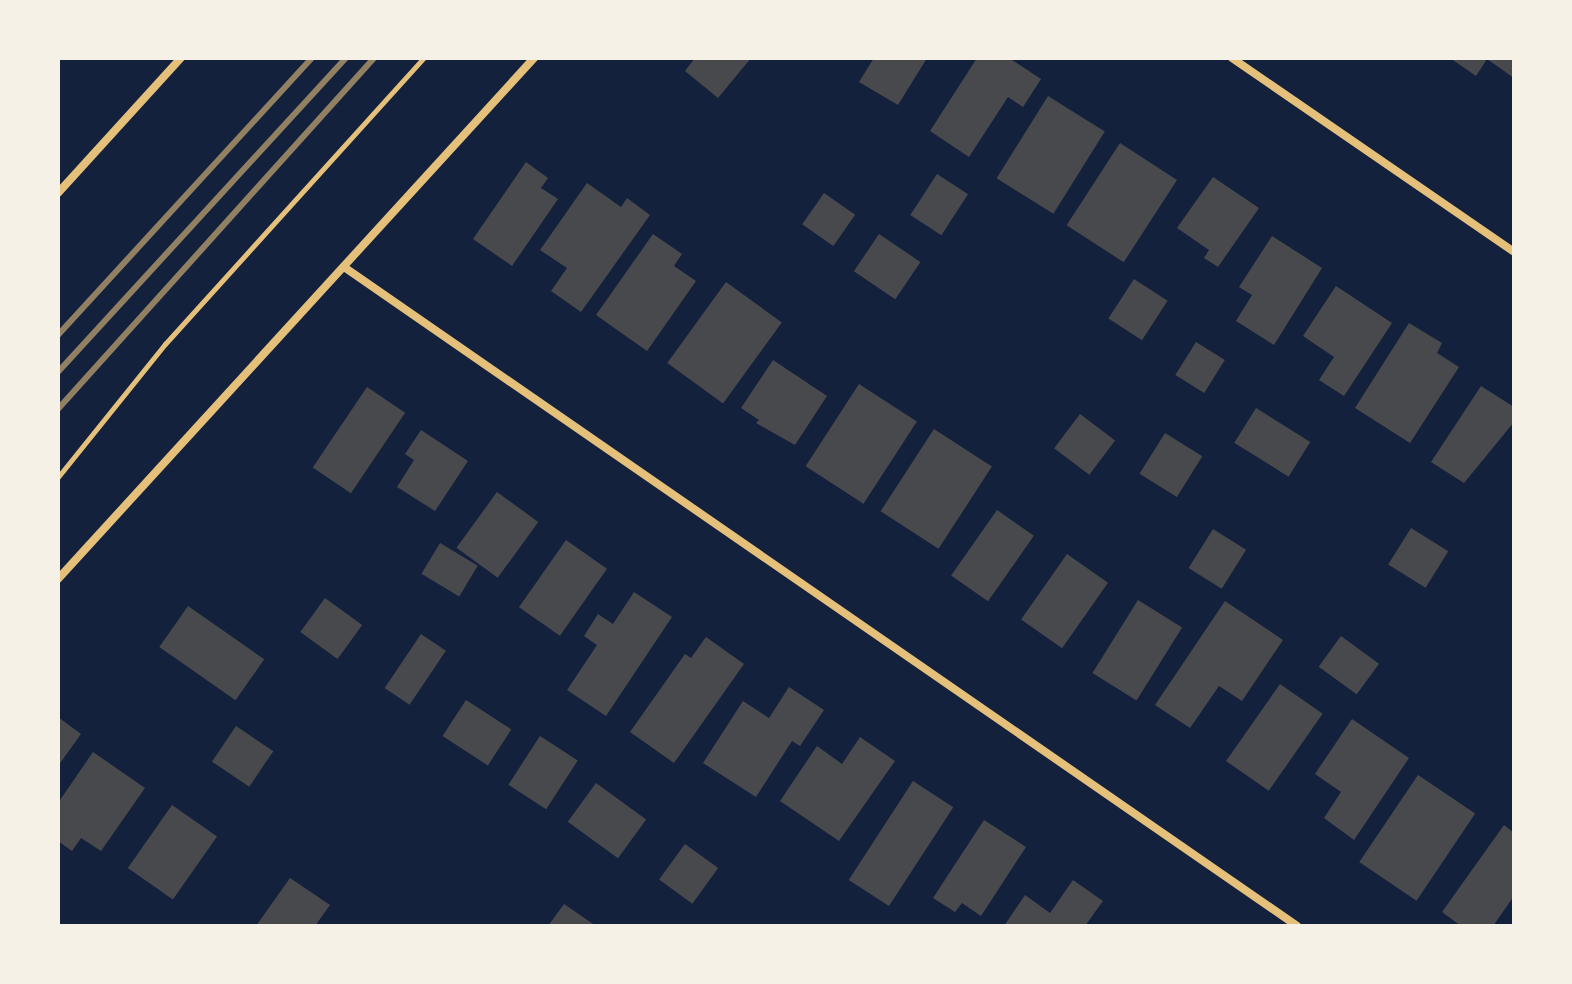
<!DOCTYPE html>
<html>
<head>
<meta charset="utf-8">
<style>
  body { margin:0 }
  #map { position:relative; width:1572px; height:984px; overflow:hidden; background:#14213d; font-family:"Titillium Web",sans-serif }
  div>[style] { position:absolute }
  .building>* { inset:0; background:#48494c; transform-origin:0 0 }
  .path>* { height:5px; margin:-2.5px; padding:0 2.5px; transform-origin:2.5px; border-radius:2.5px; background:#e5c07b }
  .minor>* { height:8px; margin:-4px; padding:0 4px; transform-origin:4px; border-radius:4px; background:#e5c07b }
  .rail>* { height:6px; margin:-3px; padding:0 3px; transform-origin:3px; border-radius:3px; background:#918062 }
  span { translate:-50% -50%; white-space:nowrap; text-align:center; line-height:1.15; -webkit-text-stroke:8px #f6f1e7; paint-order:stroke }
  .frame { position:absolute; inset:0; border:60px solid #f6f1e7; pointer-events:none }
</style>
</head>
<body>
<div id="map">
  <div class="building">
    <div style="clip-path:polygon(695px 58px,751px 58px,718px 98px,685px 71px)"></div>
    <div style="clip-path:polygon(874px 58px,927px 58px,898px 105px,859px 82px)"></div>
    <div style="clip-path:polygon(977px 58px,1009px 58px,1041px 79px,1023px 107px,1008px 97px,969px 157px,930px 131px)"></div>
    <div style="clip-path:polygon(1450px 58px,1514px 58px,1514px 78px,1487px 59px,1476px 76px)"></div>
    <div style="left:1048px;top:96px;width:67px;height:97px;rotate:32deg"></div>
    <div style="left:1120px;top:143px;width:68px;height:98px;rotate:33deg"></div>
    <div style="clip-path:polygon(526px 162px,548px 178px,541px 188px,558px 199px,512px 266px,473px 239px)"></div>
    <div style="left:937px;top:174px;width:37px;height:49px;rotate:33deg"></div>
    <div style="clip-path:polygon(1213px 177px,1259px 208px,1218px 267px,1204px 258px,1209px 250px,1177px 228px)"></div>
    <div style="clip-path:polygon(587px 183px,621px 207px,627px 198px,650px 215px,581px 312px,551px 291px,567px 268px,540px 250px)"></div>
    <div style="left:824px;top:193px;width:38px;height:38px;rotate:35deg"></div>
    <div style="clip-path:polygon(653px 234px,682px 254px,674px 266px,696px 281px,647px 351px,596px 315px)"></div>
    <div style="left:879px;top:234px;width:50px;height:45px;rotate:34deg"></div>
    <div style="clip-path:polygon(1272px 236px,1322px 268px,1274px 345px,1236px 321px,1252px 295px,1239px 287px)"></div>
    <div style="left:1134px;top:279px;width:40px;height:47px;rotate:33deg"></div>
    <div style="left:726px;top:282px;width:69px;height:100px;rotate:36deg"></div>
    <div style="clip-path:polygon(1336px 286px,1392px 323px,1344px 396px,1319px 380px,1334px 357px,1303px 336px)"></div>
    <div style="clip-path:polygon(1409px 323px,1442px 343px,1437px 353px,1459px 367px,1410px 443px,1355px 408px)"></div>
    <div style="left:1196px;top:342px;width:34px;height:39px;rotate:32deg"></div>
    <div style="clip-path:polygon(773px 360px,827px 396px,795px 445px,756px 423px,759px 420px,741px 408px)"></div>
    <div style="left:859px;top:384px;width:69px;height:98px;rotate:33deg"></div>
    <div style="clip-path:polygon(1481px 386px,1514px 407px,1514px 422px,1464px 483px,1431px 462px)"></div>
    <div style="left:367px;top:387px;width:46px;height:97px;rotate:34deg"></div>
    <div style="left:1256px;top:408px;width:64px;height:41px;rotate:32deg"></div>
    <div style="left:1080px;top:414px;width:44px;height:43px;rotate:37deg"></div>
    <div style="left:934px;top:429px;width:69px;height:98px;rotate:33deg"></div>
    <div style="clip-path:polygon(421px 430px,468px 461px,435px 511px,397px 487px,414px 460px,405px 454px)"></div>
    <div style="left:1165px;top:433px;width:44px;height:48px;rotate:32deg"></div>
    <div style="left:497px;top:492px;width:51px;height:69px;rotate:36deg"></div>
    <div style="left:997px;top:510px;width:45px;height:80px;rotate:35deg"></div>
    <div style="left:1411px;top:528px;width:44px;height:43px;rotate:32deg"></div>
    <div style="left:1213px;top:529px;width:39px;height:46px;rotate:32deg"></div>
    <div style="left:566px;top:540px;width:50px;height:82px;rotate:35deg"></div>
    <div style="left:440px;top:543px;width:44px;height:36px;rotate:31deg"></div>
    <div style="left:1067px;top:554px;width:50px;height:80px;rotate:35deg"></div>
    <div style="clip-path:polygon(634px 592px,672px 617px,606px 716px,567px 690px,597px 645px,584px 636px,598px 614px,613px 624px)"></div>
    <div style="left:325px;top:598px;width:46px;height:42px;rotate:36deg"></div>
    <div style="left:1138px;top:600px;width:52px;height:86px;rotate:32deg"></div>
    <div style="clip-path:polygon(1225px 601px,1283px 640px,1242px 701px,1219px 686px,1190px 728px,1155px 705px)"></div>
    <div style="left:188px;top:606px;width:93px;height:50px;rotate:35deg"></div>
    <div style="left:421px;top:634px;width:30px;height:65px;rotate:34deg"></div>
    <div style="left:1341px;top:636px;width:47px;height:38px;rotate:36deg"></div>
    <div style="clip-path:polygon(706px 637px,744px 664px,674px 763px,630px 732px,685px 654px,691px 658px)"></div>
    <div style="left:1280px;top:684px;width:52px;height:94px;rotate:35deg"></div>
    <div style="clip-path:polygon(789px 687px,824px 710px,800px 746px,792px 741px,756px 797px,703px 763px,743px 701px,769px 718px)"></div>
    <div style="left:466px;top:700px;width:54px;height:43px;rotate:33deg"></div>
    <div style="clip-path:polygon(58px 717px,81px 734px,58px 766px)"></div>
    <div style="clip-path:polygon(1352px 719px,1409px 758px,1354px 840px,1324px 818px,1341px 792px,1315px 774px)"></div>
    <div style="left:236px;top:726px;width:45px;height:43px;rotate:34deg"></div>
    <div style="left:540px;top:736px;width:45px;height:58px;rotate:33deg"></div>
    <div style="clip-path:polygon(860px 737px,895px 761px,839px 841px,780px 801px,817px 746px,842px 764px)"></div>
    <div style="clip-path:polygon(93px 752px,145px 788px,101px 851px,81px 838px,72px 851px,58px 841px,58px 803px)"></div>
    <div style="left:1418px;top:775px;width:69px;height:105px;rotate:34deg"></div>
    <div style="left:913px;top:781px;width:48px;height:118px;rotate:33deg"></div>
    <div style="left:596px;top:783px;width:62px;height:48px;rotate:36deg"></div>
    <div style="left:172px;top:805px;width:55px;height:77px;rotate:35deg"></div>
    <div style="clip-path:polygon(984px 820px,1026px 847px,981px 916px,962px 903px,955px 912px,933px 898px)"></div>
    <div style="clip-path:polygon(1504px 825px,1514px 833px,1514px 896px,1493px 926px,1461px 926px,1442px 912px)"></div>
    <div style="left:685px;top:844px;width:41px;height:44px;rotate:36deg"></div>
    <div style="clip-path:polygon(290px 878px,330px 905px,315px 926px,256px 926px)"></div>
    <div style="clip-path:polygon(1073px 880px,1103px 901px,1085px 926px,1004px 926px,1025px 895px,1050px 913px)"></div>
    <div style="clip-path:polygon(564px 904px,596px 926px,548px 926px)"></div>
  </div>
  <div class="path">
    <div style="left:58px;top:477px;width:171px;rotate:-51.2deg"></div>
    <div style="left:165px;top:344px;width:385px;rotate:-47.9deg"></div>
  </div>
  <div class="minor">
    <div style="left:1232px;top:58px;width:342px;rotate:34.5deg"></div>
    <div style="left:58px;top:193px;width:183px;rotate:-47.7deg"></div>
    <div style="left:344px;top:267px;width:1159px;rotate:34.66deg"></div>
    <div style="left:58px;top:579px;width:706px;rotate:-47.58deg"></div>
  </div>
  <div class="rail">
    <div style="left:58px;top:335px;width:376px;rotate:-47.5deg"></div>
    <div style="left:58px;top:372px;width:426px;rotate:-47.5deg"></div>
    <div style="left:58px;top:409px;width:472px;rotate:-48deg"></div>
  </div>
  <div class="frame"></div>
</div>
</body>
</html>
